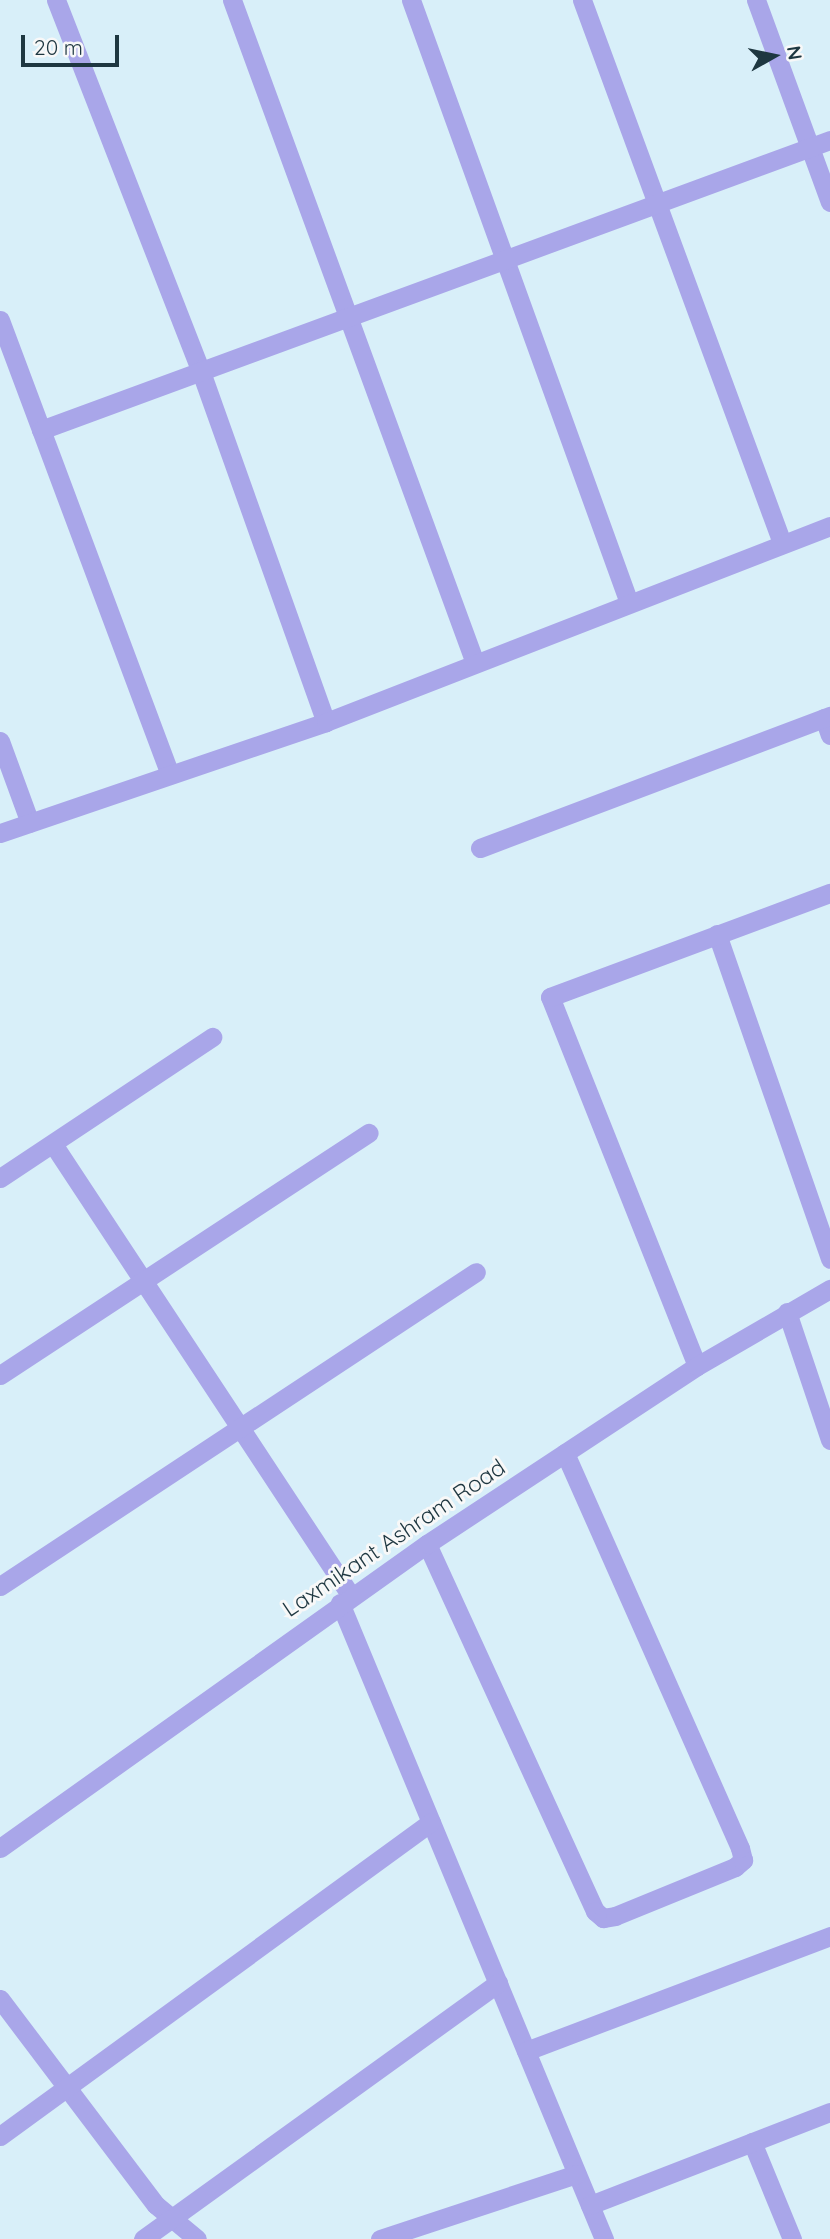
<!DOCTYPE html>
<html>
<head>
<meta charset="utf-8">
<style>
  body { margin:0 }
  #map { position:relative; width:830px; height:2239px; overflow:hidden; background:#d8eff9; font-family:Quicksand,sans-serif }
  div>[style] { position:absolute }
  .minor>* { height:19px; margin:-9.5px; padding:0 9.5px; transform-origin:9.5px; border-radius:9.5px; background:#a9a6e9 }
  .tertiary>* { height:19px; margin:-9.5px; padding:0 9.5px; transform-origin:9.5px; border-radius:9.5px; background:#a9a6e9 }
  span { translate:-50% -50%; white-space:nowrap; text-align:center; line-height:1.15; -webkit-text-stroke:6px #f8f8f8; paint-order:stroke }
  .street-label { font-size:23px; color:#1e3741 }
  .north { position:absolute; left:739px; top:21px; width:70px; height:70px; -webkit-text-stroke:5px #f8f8f8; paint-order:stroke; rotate:81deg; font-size:19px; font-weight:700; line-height:28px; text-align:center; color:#1e3741 }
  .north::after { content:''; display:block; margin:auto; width:24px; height:32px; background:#1e3741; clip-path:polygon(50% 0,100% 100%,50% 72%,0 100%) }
  .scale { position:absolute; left:21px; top:35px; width:98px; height:32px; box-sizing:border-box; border:4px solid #1e3741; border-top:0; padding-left:9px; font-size:21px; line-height:24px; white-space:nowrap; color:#1e3741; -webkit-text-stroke:5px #f8f8f8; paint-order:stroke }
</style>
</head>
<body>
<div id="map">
  <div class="minor">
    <div style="left:56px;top:0;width:396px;rotate:68.7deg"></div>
    <div style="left:200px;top:369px;width:375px;rotate:70.4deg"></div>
    <div style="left:232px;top:0;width:706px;rotate:69.87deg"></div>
    <div style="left:411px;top:0;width:641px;rotate:70.12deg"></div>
    <div style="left:582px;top:0;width:579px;rotate:69.78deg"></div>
    <div style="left:756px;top:0;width:215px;rotate:69.9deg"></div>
    <div style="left:0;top:320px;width:485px;rotate:69.5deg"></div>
    <div style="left:41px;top:430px;width:841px;rotate:-20.18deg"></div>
    <div style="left:824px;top:718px;width:18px;rotate:71deg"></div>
    <div style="left:0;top:741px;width:87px;rotate:69.9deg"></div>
    <div style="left:0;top:833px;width:344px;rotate:-18.8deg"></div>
    <div style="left:326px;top:722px;width:541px;rotate:-21.25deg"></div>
    <div style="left:480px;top:848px;width:374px;rotate:-20.7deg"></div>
    <div style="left:717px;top:934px;width:344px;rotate:70.8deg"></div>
    <div style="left:53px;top:1144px;width:541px;rotate:56.6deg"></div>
    <div style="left:0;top:1178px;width:255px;rotate:-33.6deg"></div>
    <div style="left:787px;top:1312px;width:135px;rotate:71.4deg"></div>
    <div style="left:697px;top:1366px;width:397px;rotate:-111.7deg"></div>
    <div style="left:550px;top:997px;width:299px;rotate:-20.4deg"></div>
    <div style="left:0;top:1375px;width:441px;rotate:-33.3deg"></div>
    <div style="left:427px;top:1544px;width:404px;rotate:65.4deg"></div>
    <div style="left:595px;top:1911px;width:11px;rotate:41deg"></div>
    <div style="left:603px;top:1918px;width:12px;rotate:-9deg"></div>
    <div style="left:615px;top:1916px;width:130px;rotate:-22.2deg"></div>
    <div style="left:735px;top:1867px;width:11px;rotate:-41deg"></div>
    <div style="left:743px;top:1860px;width:12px;rotate:-104deg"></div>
    <div style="left:740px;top:1848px;width:432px;rotate:-113.9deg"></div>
    <div style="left:0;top:1586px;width:570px;rotate:-33.41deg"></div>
    <div style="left:340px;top:1603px;width:689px;rotate:67.46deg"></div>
    <div style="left:0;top:1999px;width:258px;rotate:52.9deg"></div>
    <div style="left:156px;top:2205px;width:53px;rotate:39.7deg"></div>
    <div style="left:526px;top:2051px;width:325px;rotate:-20.7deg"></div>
    <div style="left:0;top:2136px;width:533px;rotate:-36.07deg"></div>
    <div style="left:752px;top:2142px;width:105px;rotate:67.6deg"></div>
    <div style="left:590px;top:2205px;width:257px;rotate:-21.2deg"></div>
    <div style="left:143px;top:2239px;width:438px;rotate:-35.8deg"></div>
    <div style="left:380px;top:2239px;width:207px;rotate:-18.3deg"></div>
  </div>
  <div class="tertiary">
    <div style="left:0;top:1848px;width:524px;rotate:-35.45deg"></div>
    <div style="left:427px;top:1544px;width:323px;rotate:-33.4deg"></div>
    <div style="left:697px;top:1366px;width:154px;rotate:-30.1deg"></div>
  </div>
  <div class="street-label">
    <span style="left:394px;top:1538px;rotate:-34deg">Laxmikant Ashram Road</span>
  </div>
  <div class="north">N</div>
  <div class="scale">20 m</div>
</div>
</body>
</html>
